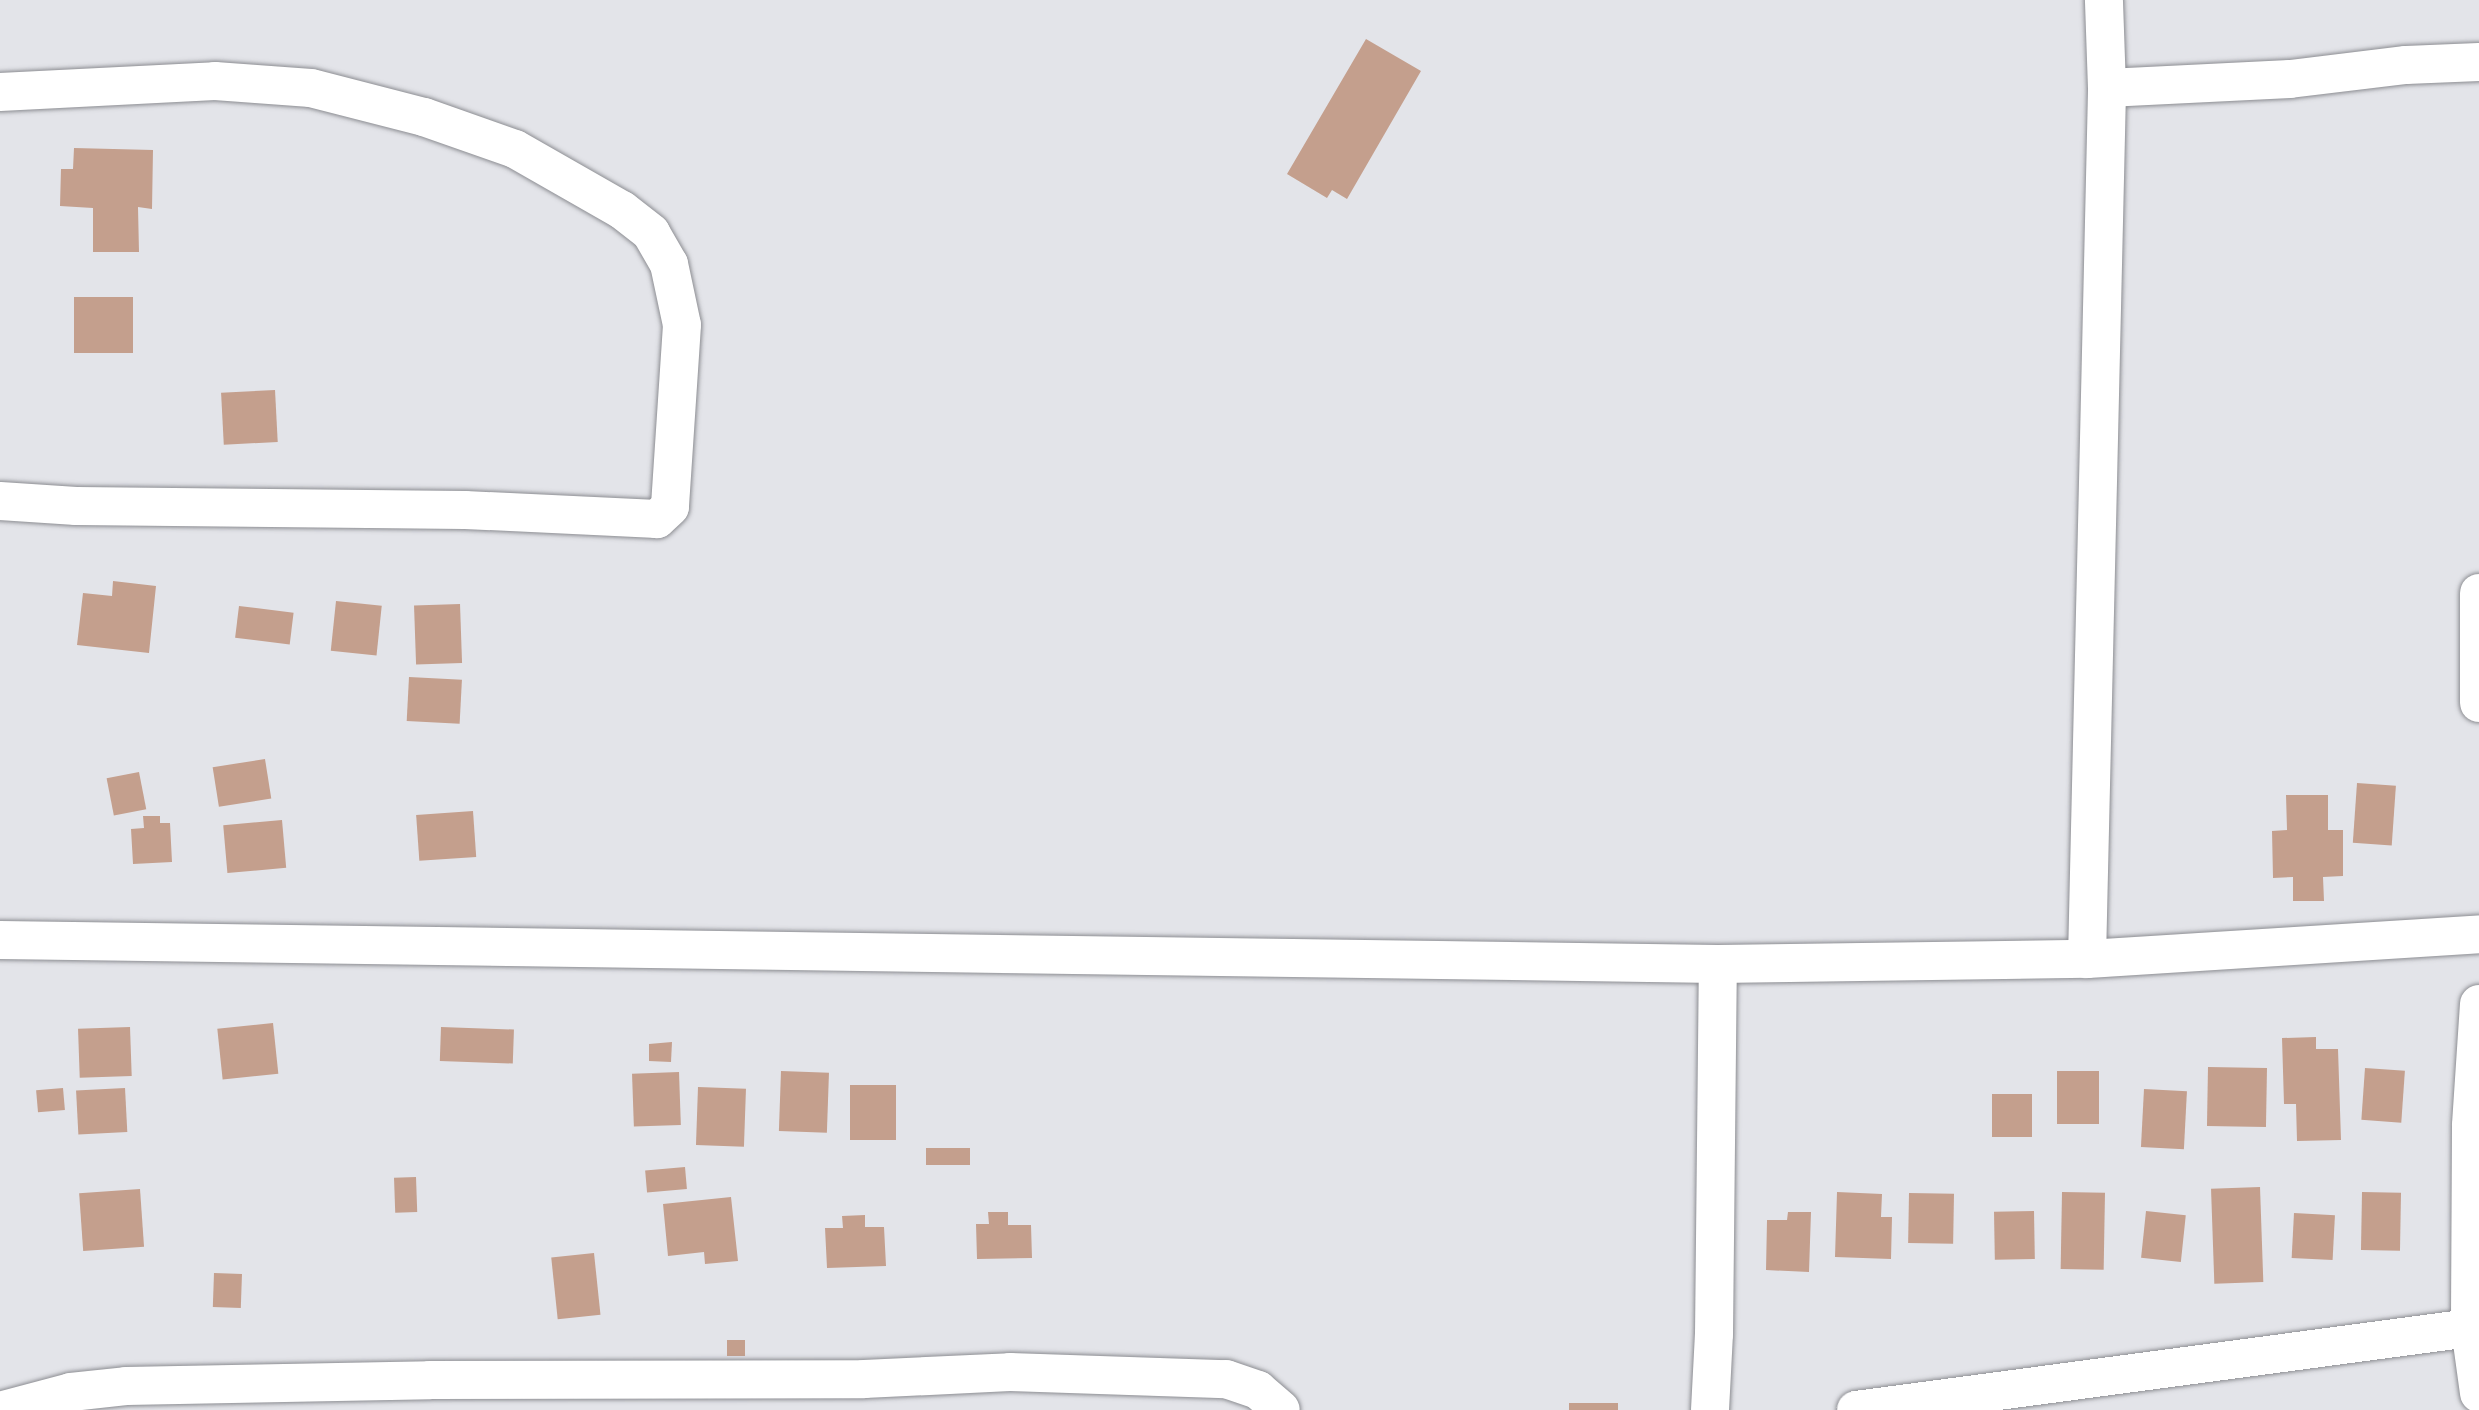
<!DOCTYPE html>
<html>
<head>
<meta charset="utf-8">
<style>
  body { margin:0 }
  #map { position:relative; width:2479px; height:1410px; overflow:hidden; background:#e3e4e9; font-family:Jost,sans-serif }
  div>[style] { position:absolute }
  .building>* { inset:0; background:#c49f8d; transform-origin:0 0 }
  .roads { filter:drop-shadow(0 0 2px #8c8d92) drop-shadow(0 0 2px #8c8d92) }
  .street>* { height:38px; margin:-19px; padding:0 19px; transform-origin:19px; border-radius:19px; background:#fff }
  span { translate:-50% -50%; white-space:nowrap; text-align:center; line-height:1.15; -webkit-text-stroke:7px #fff; paint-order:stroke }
</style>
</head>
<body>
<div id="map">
  <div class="building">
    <div style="clip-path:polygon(1366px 39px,1421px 71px,1347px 199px,1332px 190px,1327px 198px,1287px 174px)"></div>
    <div style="clip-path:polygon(74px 148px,153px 150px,152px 209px,138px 207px,139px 252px,93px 252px,93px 208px,60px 206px,61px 169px,73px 169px)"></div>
    <div style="left:74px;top:297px;width:59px;height:56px"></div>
    <div style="left:275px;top:390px;width:52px;height:54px;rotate:87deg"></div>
    <div style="clip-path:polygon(113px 581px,156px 586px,149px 653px,77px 645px,83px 593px,112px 596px)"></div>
    <div style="left:336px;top:601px;width:46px;height:50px;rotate:6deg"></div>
    <div style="left:460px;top:604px;width:59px;height:46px;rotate:88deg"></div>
    <div style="left:239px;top:606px;width:55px;height:32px;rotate:7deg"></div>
    <div style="left:409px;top:677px;width:53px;height:44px;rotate:3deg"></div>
    <div style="left:265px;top:759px;width:40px;height:53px;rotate:81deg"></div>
    <div style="left:139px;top:772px;width:38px;height:33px;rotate:79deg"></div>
    <div style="left:2357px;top:783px;width:39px;height:60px;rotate:4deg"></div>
    <div style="clip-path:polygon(2286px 795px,2328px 795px,2328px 830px,2343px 830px,2343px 876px,2323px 877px,2324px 901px,2293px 901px,2293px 877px,2273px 878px,2272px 831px,2287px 830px)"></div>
    <div style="left:473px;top:811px;width:46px;height:57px;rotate:86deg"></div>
    <div style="clip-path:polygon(143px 816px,160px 816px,160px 823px,170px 823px,172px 862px,133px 864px,131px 829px,144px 828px)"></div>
    <div style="left:282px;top:820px;width:48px;height:59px;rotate:85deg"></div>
    <div style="left:273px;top:1023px;width:51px;height:56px;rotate:84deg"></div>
    <div style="left:130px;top:1027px;width:49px;height:52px;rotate:88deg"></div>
    <div style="left:441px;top:1027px;width:73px;height:34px;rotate:2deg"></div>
    <div style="clip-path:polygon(2316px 1037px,2316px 1049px,2338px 1049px,2341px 1140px,2297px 1141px,2296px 1104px,2284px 1104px,2282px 1038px)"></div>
    <div style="clip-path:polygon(672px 1042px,671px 1062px,649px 1061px,649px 1044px)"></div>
    <div style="left:2208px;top:1067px;width:59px;height:59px;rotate:1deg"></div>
    <div style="left:2365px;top:1068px;width:40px;height:52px;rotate:4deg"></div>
    <div style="left:781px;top:1071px;width:48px;height:60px;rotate:2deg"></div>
    <div style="left:2057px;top:1071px;width:42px;height:53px"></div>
    <div style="left:679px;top:1072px;width:53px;height:47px;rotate:88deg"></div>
    <div style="left:850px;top:1085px;width:46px;height:55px"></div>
    <div style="left:698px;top:1087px;width:48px;height:58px;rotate:2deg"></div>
    <div style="left:63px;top:1088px;width:22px;height:27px;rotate:85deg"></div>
    <div style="left:125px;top:1088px;width:44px;height:49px;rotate:87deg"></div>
    <div style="left:2144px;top:1089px;width:43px;height:58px;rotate:3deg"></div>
    <div style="left:1992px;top:1094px;width:40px;height:43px"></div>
    <div style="left:970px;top:1148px;width:17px;height:44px;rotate:90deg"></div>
    <div style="left:685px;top:1167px;width:22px;height:40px;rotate:85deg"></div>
    <div style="left:416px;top:1177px;width:35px;height:22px;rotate:88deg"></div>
    <div style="left:2260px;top:1187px;width:95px;height:49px;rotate:88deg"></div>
    <div style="left:140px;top:1189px;width:58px;height:61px;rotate:86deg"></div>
    <div style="clip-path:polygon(1837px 1192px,1882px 1194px,1881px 1217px,1892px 1217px,1891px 1259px,1835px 1257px)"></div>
    <div style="left:2062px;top:1192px;width:43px;height:77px;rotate:1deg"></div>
    <div style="left:2362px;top:1192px;width:39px;height:58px;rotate:1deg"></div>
    <div style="left:1909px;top:1193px;width:45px;height:50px;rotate:1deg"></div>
    <div style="clip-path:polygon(731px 1197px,738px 1261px,705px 1264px,704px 1252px,668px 1256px,663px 1204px)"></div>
    <div style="left:2034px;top:1211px;width:48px;height:40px;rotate:89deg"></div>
    <div style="left:2146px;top:1211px;width:40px;height:47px;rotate:6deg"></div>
    <div style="clip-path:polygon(988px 1212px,1008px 1212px,1008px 1225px,1031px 1225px,1032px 1258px,977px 1259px,976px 1224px,989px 1224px)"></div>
    <div style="clip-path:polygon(1788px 1212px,1811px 1212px,1809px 1272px,1766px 1270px,1767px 1220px,1787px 1220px)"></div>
    <div style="left:2294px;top:1213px;width:41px;height:45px;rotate:3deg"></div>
    <div style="clip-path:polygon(865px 1215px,865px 1227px,884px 1227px,886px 1266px,827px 1268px,825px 1228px,843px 1228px,842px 1216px)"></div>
    <div style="left:594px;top:1253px;width:62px;height:43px;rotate:84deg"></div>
    <div style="left:214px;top:1273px;width:28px;height:34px;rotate:2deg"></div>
    <div style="left:727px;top:1340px;width:18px;height:16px"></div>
    <div style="left:1569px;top:1403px;width:49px;height:7px"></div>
  </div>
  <div class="roads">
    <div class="street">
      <div style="left:2107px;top:88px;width:183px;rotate:-2.8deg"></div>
      <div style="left:2290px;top:79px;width:117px;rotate:-6.9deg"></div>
      <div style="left:2406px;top:65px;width:73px;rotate:-2.4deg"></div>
      <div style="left:0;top:92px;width:215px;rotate:-2.9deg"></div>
      <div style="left:215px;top:81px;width:96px;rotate:4.2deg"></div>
      <div style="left:311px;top:88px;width:117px;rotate:14.4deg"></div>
      <div style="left:424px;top:117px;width:96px;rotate:19.4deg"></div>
      <div style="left:515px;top:149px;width:123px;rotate:29.7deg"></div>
      <div style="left:622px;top:210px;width:37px;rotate:38deg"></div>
      <div style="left:651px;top:233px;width:36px;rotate:60deg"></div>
      <div style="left:669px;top:264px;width:62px;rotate:78deg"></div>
      <div style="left:682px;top:325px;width:182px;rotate:93.8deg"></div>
      <div style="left:670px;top:507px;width:18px;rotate:137deg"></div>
      <div style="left:657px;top:519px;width:192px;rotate:-177.3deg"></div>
      <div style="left:465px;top:510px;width:389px;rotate:-179.4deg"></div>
      <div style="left:76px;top:506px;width:76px;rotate:-176.2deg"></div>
      <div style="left:2479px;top:593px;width:110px;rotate:90deg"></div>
      <div style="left:0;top:940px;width:1718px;rotate:0.8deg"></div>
      <div style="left:1718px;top:964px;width:369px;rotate:-0.8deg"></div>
      <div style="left:2087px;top:959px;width:393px;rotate:-3.6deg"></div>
      <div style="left:2087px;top:959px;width:871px;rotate:-88.68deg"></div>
      <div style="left:2107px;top:88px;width:88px;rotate:-92deg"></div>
      <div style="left:2479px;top:1004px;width:122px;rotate:93.8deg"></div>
      <div style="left:2471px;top:1126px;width:202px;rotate:90.3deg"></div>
      <div style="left:2470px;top:1328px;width:66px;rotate:82.1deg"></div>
      <div style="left:3px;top:1410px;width:70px;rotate:-14.8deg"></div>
      <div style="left:71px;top:1392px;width:55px;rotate:-6.2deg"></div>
      <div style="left:126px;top:1386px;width:304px;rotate:-1.1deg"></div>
      <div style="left:430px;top:1380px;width:434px;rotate:-0.1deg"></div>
      <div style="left:864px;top:1379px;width:146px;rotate:-2.7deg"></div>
      <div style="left:1010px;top:1372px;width:216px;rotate:1.9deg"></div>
      <div style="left:1226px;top:1379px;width:34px;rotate:19deg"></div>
      <div style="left:1258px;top:1390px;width:30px;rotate:41deg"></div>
      <div style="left:1710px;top:1410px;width:76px;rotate:-87deg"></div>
      <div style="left:1714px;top:1334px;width:370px;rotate:-89.4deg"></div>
      <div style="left:1856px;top:1410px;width:619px;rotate:-7.61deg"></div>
    </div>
  </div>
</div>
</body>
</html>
